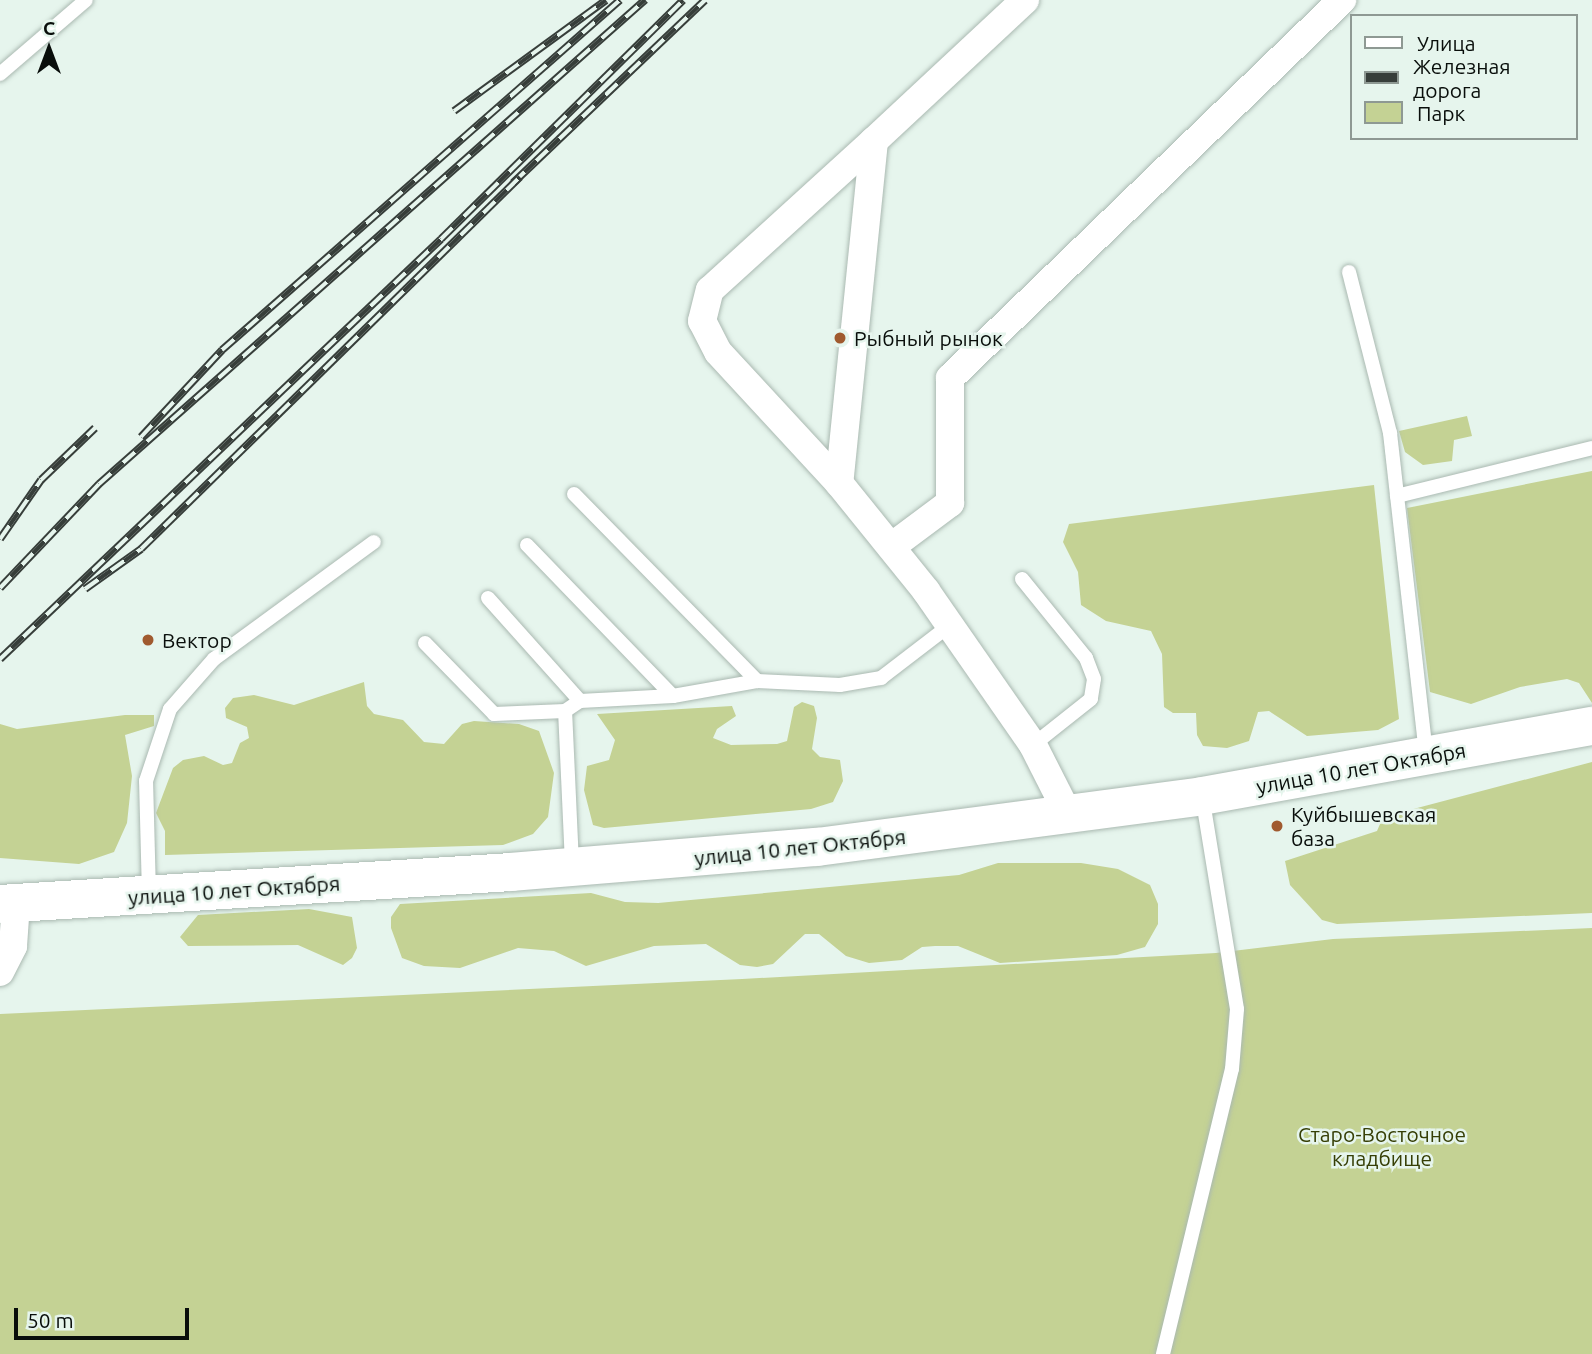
<!DOCTYPE html>
<html>
<head>
<meta charset="utf-8">
<style>
  body { margin:0 }
  #map { position:relative; width:1592px; height:1354px; overflow:hidden; background:#e6f5ed; font-family:Ubuntu,sans-serif }
  div>[style] { position:absolute }
  .green>* { inset:0; background:#c4d294 }
  .roads { filter:drop-shadow(0 0 2px #aab9b1) drop-shadow(0 0 2px #aab9b1) }
  .lane>* { height:14px; margin:-7px; padding:0 7px; transform-origin:7px; border-radius:7px; background:#fff }
  .street>* { height:28px; margin:-14px; padding:0 14px; transform-origin:14px; border-radius:14px; background:#fff }
  .primary>* { height:38px; margin:-19px; padding:0 19px; transform-origin:19px; border-radius:19px; background:#fff }
  .rail>* { height:8px; margin-top:-4px; transform-origin:0; background:repeating-linear-gradient(90deg,#e6f5ed 0 16px,#373e3a 0 32px); box-sizing:border-box; border-block:2px solid #373e3a }
  .dots>* { width:19px; height:19px; translate:-50% -50%; box-sizing:border-box; border:4px solid #e6f5ed; border-radius:50% }
  span { translate:-50% -50%; white-space:nowrap; text-align:center; line-height:1.15; -webkit-text-stroke:5px #e6f5ed; paint-order:stroke }
  .poi-label { font-size:21px; color:#090e0b }
  .left { translate:0 -50%; text-align:left }
  .street-label { font-size:21px; color:#090e0b }
  .park-label { font-size:21px; color:#363f06 }
  .legend { position:absolute; left:1350px; top:14px; width:228px; height:126px; box-sizing:border-box; background:#e6f5ed; border:2px solid #8e9993; margin:0; padding:9px 12px; list-style:none; font-size:21px; color:#090e0b }
  .legend li { display:flex; align-items:center; gap:14px; height:35px }
  .legend b { width:35px; border:2px solid #8e9993 }
  .north { position:absolute; left:14px; top:14px; width:70px; height:70px; -webkit-text-stroke:5px #e6f5ed; paint-order:stroke; rotate:0deg; font-size:19px; font-weight:700; line-height:28px; text-align:center; color:#090e0b }
  .north::after { content:''; display:block; margin:auto; width:24px; height:32px; background:#090e0b; clip-path:polygon(50% 0,100% 100%,50% 72%,0 100%) }
  .scale { position:absolute; left:14px; top:1308px; width:175px; height:32px; box-sizing:border-box; border:4px solid #090e0b; border-top:0; padding-left:9px; font-size:21px; line-height:24px; white-space:nowrap; color:#090e0b; -webkit-text-stroke:5px #e6f5ed; paint-order:stroke }
</style>
</head>
<body>
<div id="map">
  <div class="green">
    <div style="clip-path:polygon(1467px 416px,1472px 436px,1454px 440px,1452px 461px,1423px 465px,1405px 452px,1399px 431px)"></div>
    <div style="clip-path:polygon(1592px 471px,1592px 703px,1579px 683px,1567px 679px,1520px 687px,1471px 704px,1430px 692px,1407px 508px)"></div>
    <div style="clip-path:polygon(1374px 485px,1399px 719px,1378px 730px,1307px 736px,1269px 711px,1258px 712px,1249px 741px,1227px 748px,1203px 746px,1197px 735px,1196px 713px,1173px 713px,1164px 707px,1162px 654px,1151px 631px,1106px 621px,1081px 605px,1078px 572px,1063px 542px,1069px 524px)"></div>
    <div style="clip-path:polygon(364px 682px,367px 706px,374px 714px,403px 720px,424px 742px,444px 744px,462px 724px,474px 721px,519px 724px,539px 731px,554px 773px,548px 817px,533px 834px,503px 845px,165px 855px,165px 831px,156px 813px,173px 768px,183px 760px,204px 756px,223px 765px,232px 763px,240px 743px,249px 738px,247px 727px,226px 718px,225px 708px,233px 698px,254px 695px,294px 705px)"></div>
    <div style="clip-path:polygon(802px 702px,814px 706px,817px 718px,812px 749px,820px 757px,840px 760px,843px 781px,833px 802px,811px 809px,604px 828px,593px 825px,584px 790px,587px 766px,609px 760px,615px 740px,597px 714px,732px 706px,736px 716px,717px 729px,713px 738px,731px 745px,777px 744px,787px 741px,794px 707px)"></div>
    <div style="clip-path:polygon(125px 715px,154px 715px,154px 726px,125px 735px,132px 776px,127px 823px,114px 852px,79px 864px,0 858px,0 724px,17px 729px)"></div>
    <div style="clip-path:polygon(1592px 762px,1592px 913px,1337px 924px,1322px 920px,1290px 885px,1285px 861px,1377px 831px,1383px 817px)"></div>
    <div style="clip-path:polygon(998px 863px,1081px 863px,1118px 869px,1150px 885px,1158px 904px,1158px 924px,1145px 947px,1117px 955px,1000px 963px,958px 946px,935px 946px,922px 947px,902px 960px,869px 963px,846px 956px,819px 934px,805px 934px,773px 964px,757px 967px,740px 965px,706px 944px,654px 946px,586px 966px,554px 951px,518px 948px,460px 968px,424px 966px,402px 958px,391px 928px,391px 917px,400px 904px,591px 893px,625px 902px,658px 903px,959px 875px)"></div>
    <div style="clip-path:polygon(309px 909px,352px 917px,357px 948px,352px 958px,343px 965px,298px 945px,188px 946px,180px 937px,198px 915px)"></div>
    <div style="clip-path:polygon(1592px 928px,1592px 1354px,0 1354px,0 1014px,742px 979px,1216px 953px,1333px 939px)"></div>
  </div>
  <div class="roads">
    <div class="lane">
      <div style="left:0;top:74px;width:113px;rotate:-40.7deg"></div>
      <div style="left:1349px;top:272px;width:166px;rotate:75.7deg"></div>
      <div style="left:1390px;top:433px;width:322px;rotate:83.6deg"></div>
      <div style="left:574px;top:494px;width:262px;rotate:45.6deg"></div>
      <div style="left:1397px;top:496px;width:201px;rotate:-13.8deg"></div>
      <div style="left:527px;top:545px;width:210px;rotate:46deg"></div>
      <div style="left:1022px;top:579px;width:102px;rotate:51deg"></div>
      <div style="left:1086px;top:658px;width:22px;rotate:69deg"></div>
      <div style="left:1094px;top:679px;width:20px;rotate:99deg"></div>
      <div style="left:1091px;top:699px;width:74px;rotate:141.6deg"></div>
      <div style="left:488px;top:598px;width:138px;rotate:48.2deg"></div>
      <div style="left:425px;top:643px;width:99px;rotate:45.8deg"></div>
      <div style="left:494px;top:714px;width:71px;rotate:-2.4deg"></div>
      <div style="left:572px;top:864px;width:153px;rotate:-92.6deg"></div>
      <div style="left:565px;top:711px;width:18px;rotate:-34deg"></div>
      <div style="left:580px;top:701px;width:93px;rotate:-3.1deg"></div>
      <div style="left:673px;top:696px;width:85px;rotate:-10.1deg"></div>
      <div style="left:757px;top:681px;width:83px;rotate:2.8deg"></div>
      <div style="left:840px;top:685px;width:42px;rotate:-9.7deg"></div>
      <div style="left:881px;top:678px;width:87px;rotate:-37.5deg"></div>
      <div style="left:149px;top:894px;width:113px;rotate:-91.5deg"></div>
      <div style="left:146px;top:781px;width:76px;rotate:-71.6deg"></div>
      <div style="left:170px;top:709px;width:67px;rotate:-48.7deg"></div>
      <div style="left:214px;top:659px;width:198px;rotate:-36.2deg"></div>
      <div style="left:1163px;top:1354px;width:293px;rotate:-76.4deg"></div>
      <div style="left:1232px;top:1069px;width:60px;rotate:-85.2deg"></div>
      <div style="left:1237px;top:1009px;width:216px;rotate:-99.3deg"></div>
    </div>
    <div class="street">
      <div style="left:1025px;top:0;width:207px;rotate:137deg"></div>
      <div style="left:874px;top:141px;width:344px;rotate:95.8deg"></div>
      <div style="left:839px;top:483px;width:139px;rotate:51.1deg"></div>
      <div style="left:926px;top:591px;width:188px;rotate:55.2deg"></div>
      <div style="left:1033px;top:745px;width:80px;rotate:63.1deg"></div>
      <div style="left:839px;top:483px;width:178px;rotate:-132.7deg"></div>
      <div style="left:718px;top:352px;width:35px;rotate:-117deg"></div>
      <div style="left:702px;top:321px;width:32px;rotate:-76deg"></div>
      <div style="left:710px;top:290px;width:222px;rotate:-42.3deg"></div>
      <div style="left:891px;top:547px;width:74px;rotate:-36.7deg"></div>
      <div style="left:950px;top:503px;width:125px;rotate:-90deg"></div>
      <div style="left:950px;top:378px;width:545px;rotate:-43.96deg"></div>
      <div style="left:0;top:972px;width:29px;rotate:-63deg"></div>
      <div style="left:13px;top:946px;width:43px;rotate:-86deg"></div>
    </div>
    <div class="primary">
      <div style="left:0;top:904px;width:512px;rotate:-3.58deg"></div>
      <div style="left:511px;top:872px;width:307px;rotate:-4.7deg"></div>
      <div style="left:817px;top:847px;width:388px;rotate:-7.5deg"></div>
      <div style="left:1202px;top:796px;width:396px;rotate:-10.2deg"></div>
    </div>
  </div>
  <div class="rail">
    <div style="left:454px;top:111px;width:188px;rotate:-36.1deg"></div>
    <div style="left:513px;top:183px;width:265px;rotate:-43.6deg"></div>
    <div style="left:141px;top:437px;width:119px;rotate:-47deg"></div>
    <div style="left:222px;top:350px;width:530px;rotate:-41.33deg"></div>
    <div style="left:0;top:539px;width:72px;rotate:-55.2deg"></div>
    <div style="left:41px;top:480px;width:75px;rotate:-43.9deg"></div>
    <div style="left:0;top:588px;width:144px;rotate:-46.4deg"></div>
    <div style="left:99px;top:484px;width:730px;rotate:-41.56deg"></div>
    <div style="left:85px;top:589px;width:69px;rotate:-35.5deg"></div>
    <div style="left:141px;top:549px;width:531px;rotate:-44.47deg"></div>
    <div style="left:0;top:659px;width:609px;rotate:-43.6deg"></div>
    <div style="left:441px;top:239px;width:340px;rotate:-44.6deg"></div>
  </div>
  <div class="dots">
    <div style="left:840px;top:338px;background:#a05a2f"></div>
    <div style="left:148px;top:640px;background:#a05a2f"></div>
    <div style="left:1277px;top:826px;background:#a05a2f"></div>
  </div>
  <div class="poi-label">
    <span class="left" style="left:854px;top:338px">Рыбный рынок</span>
    <span class="left" style="left:162px;top:640px">Вектор</span>
    <span class="left" style="left:1291px;top:826px">Куйбышевская<br>база</span>
  </div>
  <div class="street-label">
    <span style="left:1361px;top:768px;rotate:-10deg">улица 10 лет Октября</span>
    <span style="left:800px;top:847px;rotate:-6deg">улица 10 лет Октября</span>
    <span style="left:234px;top:890px;rotate:-4deg">улица 10 лет Октября</span>
  </div>
  <div class="park-label">
    <span style="left:1382px;top:1146px">Старо-Восточное<br>кладбище</span>
  </div>
  <ul class="legend">
  <li><b style="height:9px;background:#fff"></b>Улица</li>
  <li><b style="height:9px;background:#373e3a"></b>Железная дорога</li>
  <li><b style="height:19px;background:#c4d294"></b>Парк</li>
  </ul>
  <div class="north">С</div>
  <div class="scale">50 m</div>
</div>
</body>
</html>
